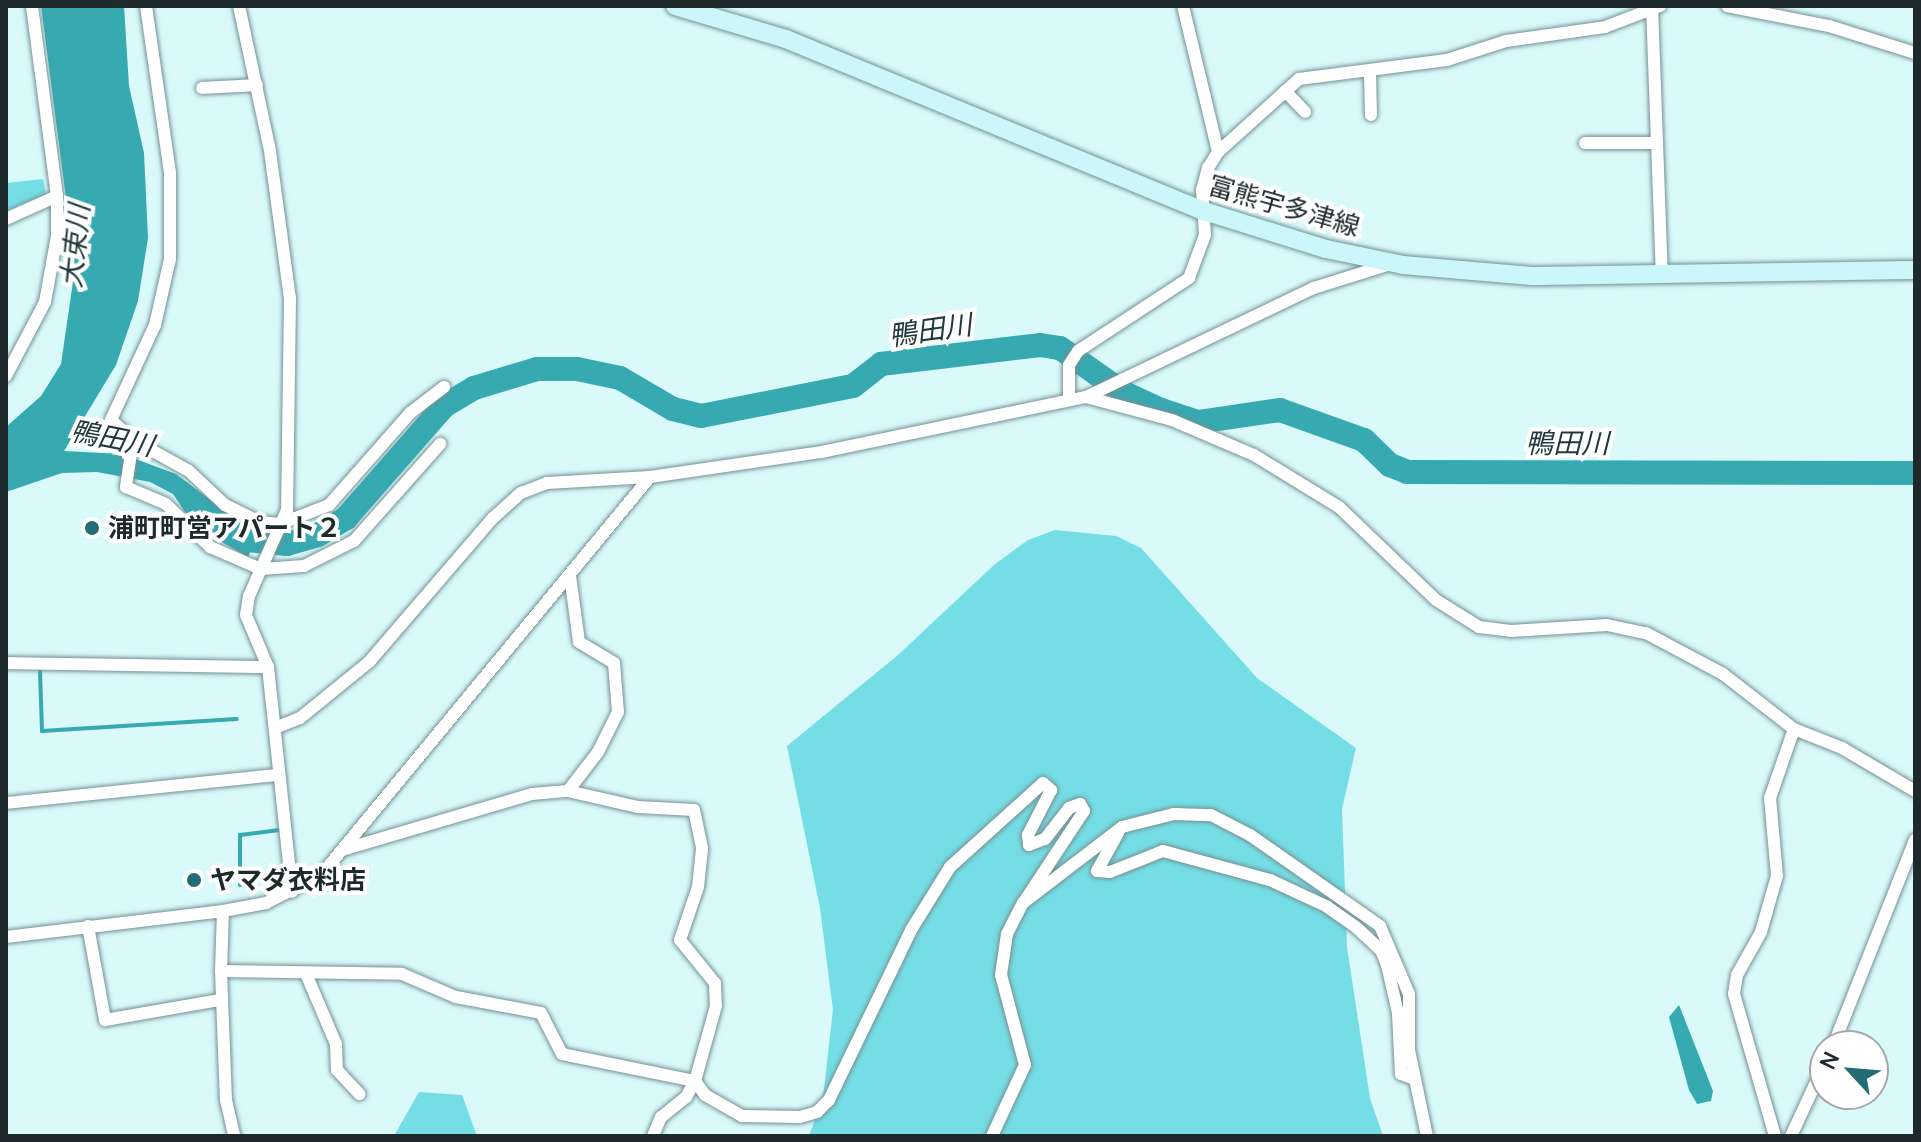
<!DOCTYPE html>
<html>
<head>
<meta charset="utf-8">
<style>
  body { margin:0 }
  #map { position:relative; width:1921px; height:1142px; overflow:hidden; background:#d9f9fb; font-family:Manrope,"Noto Sans JP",sans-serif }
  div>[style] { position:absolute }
  .green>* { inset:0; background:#75dde5 }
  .water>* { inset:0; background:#36a9b1 }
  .stream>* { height:4px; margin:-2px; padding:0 2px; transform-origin:2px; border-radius:2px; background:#36a9b1 }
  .river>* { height:24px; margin:-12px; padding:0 12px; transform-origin:12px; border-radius:12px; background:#36a9b1 }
  .roads { filter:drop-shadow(0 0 2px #749193) drop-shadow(0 0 2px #749193) }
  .street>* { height:12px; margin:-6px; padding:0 6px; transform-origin:6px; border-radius:6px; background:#fff }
  .secondary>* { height:18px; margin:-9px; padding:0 9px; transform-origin:9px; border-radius:9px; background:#cbf7fa }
  .dots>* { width:22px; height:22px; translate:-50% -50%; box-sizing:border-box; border:4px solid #fff; border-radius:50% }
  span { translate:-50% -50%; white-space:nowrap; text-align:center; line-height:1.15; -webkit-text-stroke:8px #fff; paint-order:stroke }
  .street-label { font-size:26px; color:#1d292a }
  .poi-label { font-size:26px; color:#1d292a; font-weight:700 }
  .left { translate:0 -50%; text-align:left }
  .water-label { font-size:28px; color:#1f383a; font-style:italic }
  .frame { position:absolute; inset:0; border:8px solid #1d292a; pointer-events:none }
  .north { position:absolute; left:1809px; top:1030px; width:80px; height:80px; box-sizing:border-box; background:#fff; border:2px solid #a5a9aa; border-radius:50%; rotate:296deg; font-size:22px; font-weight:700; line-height:32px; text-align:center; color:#1d292a }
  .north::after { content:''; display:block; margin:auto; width:28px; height:36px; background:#226d73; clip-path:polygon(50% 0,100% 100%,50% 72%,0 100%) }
</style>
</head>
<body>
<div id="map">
  <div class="green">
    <div style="clip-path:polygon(43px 179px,46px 194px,6px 211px,6px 183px)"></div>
    <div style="clip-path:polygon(1055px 530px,1116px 536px,1141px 548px,1257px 678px,1356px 748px,1342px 809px,1347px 947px,1370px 1098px,1383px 1136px,809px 1136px,823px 1098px,833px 1010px,820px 908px,787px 746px,898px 655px,994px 565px,1028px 540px)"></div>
    <div style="clip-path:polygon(419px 1092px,462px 1095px,477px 1136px,394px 1136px)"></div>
  </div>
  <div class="water">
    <div style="clip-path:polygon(41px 6px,124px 6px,129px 86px,144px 153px,148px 238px,138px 301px,116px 365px,64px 451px,122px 454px,176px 474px,216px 504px,261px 526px,248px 557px,195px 527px,173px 494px,150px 482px,97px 472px,62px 473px,6px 492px,6px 427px,41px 396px,61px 364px,75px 268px)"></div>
    <div style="clip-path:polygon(1679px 1005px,1713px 1091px,1711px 1101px,1697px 1104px,1689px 1090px,1669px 1017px)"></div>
  </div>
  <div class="stream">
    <div style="left:40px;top:671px;width:60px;rotate:88.1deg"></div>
    <div style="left:42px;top:731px;width:195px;rotate:-3.5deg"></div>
    <div style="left:240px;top:885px;width:50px;rotate:-90deg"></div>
    <div style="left:240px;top:835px;width:40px;rotate:-7.1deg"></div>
  </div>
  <div class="river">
    <div style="left:225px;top:527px;width:26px;rotate:29deg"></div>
    <div style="left:248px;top:540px;width:39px;rotate:6deg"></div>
    <div style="left:287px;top:544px;width:32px;rotate:-16deg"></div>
    <div style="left:318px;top:535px;width:33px;rotate:-31deg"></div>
    <div style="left:346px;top:518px;width:149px;rotate:-48.8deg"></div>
    <div style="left:444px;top:406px;width:35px;rotate:-31deg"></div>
    <div style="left:474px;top:388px;width:66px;rotate:-16.8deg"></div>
    <div style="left:537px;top:369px;width:40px"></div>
    <div style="left:577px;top:369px;width:44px;rotate:11.8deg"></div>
    <div style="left:620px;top:378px;width:61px;rotate:30.3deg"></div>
    <div style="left:673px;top:409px;width:29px;rotate:14deg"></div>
    <div style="left:701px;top:416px;width:155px;rotate:-11.2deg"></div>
    <div style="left:853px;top:386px;width:36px;rotate:-38deg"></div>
    <div style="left:881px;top:364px;width:160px;rotate:-6.8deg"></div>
    <div style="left:1040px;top:345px;width:20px;rotate:9deg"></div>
    <div style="left:1060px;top:348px;width:78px;rotate:35.1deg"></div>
    <div style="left:1124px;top:393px;width:41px;rotate:24.7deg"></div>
    <div style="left:1161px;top:410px;width:39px;rotate:18deg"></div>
    <div style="left:1198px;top:422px;width:83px;rotate:-8.3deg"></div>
    <div style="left:1280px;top:410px;width:89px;rotate:19.7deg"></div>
    <div style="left:1364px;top:440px;width:36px;rotate:44deg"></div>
    <div style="left:1390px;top:465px;width:18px;rotate:22deg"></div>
    <div style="left:1407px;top:472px;width:508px;rotate:0.11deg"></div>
  </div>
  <div class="roads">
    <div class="street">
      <div style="left:146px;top:6px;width:169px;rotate:81.8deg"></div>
      <div style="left:170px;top:173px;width:86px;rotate:90deg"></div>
      <div style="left:170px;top:259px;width:68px;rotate:102.8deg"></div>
      <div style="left:155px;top:325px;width:105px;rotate:114.9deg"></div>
      <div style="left:111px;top:420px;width:30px;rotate:42deg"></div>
      <div style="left:133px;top:440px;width:64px;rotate:29deg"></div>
      <div style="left:189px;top:471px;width:50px;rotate:43.4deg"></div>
      <div style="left:225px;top:505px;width:39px;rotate:26deg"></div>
      <div style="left:260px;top:522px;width:20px;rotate:6deg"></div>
      <div style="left:280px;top:524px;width:53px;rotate:-21.2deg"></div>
      <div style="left:329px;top:505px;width:123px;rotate:-48.6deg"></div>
      <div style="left:410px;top:413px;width:43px;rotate:-37.4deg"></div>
      <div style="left:239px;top:6px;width:148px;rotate:77.9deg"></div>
      <div style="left:270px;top:151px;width:148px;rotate:82.3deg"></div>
      <div style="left:290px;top:298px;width:212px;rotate:90.8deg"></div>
      <div style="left:287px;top:510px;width:94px;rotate:113.8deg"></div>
      <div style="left:249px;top:596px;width:19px;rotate:99deg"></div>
      <div style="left:246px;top:615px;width:56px;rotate:67.1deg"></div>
      <div style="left:268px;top:667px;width:226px;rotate:83.9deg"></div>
      <div style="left:1183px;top:6px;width:150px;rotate:76.5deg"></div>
      <div style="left:1652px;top:6px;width:270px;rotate:87.9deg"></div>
      <div style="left:1727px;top:6px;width:104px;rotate:11.1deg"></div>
      <div style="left:1829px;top:26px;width:90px;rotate:17.4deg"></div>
      <div style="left:1370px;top:72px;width:43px;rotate:88.7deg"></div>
      <div style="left:202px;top:88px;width:55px;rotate:-3.1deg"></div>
      <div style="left:1285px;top:91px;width:29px;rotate:46deg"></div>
      <div style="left:1585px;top:143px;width:72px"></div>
      <div style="left:6px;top:219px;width:56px;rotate:-24.3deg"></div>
      <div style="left:6px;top:376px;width:84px;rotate:-62.2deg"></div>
      <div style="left:45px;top:302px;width:67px;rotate:-79.7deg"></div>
      <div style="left:57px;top:236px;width:40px;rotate:-90deg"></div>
      <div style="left:57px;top:196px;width:192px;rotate:-97.5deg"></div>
      <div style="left:1086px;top:397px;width:89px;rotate:15deg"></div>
      <div style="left:1172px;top:420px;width:89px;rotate:23.1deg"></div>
      <div style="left:1254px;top:455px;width:100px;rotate:31.5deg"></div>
      <div style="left:1339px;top:507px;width:134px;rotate:43.8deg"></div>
      <div style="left:1436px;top:600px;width:51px;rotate:32.1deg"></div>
      <div style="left:1479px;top:627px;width:32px;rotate:7deg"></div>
      <div style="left:1511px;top:631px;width:96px;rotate:-3.6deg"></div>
      <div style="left:1607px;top:625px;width:40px;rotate:12deg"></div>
      <div style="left:1646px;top:633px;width:87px;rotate:28deg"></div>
      <div style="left:1723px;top:674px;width:90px;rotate:37.8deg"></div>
      <div style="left:1794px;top:729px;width:52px;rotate:21.6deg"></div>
      <div style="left:1842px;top:748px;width:85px;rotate:30.5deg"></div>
      <div style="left:1069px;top:398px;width:33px;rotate:-90deg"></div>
      <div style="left:1069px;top:365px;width:17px;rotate:-57deg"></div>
      <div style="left:1078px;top:351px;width:133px;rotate:-33.3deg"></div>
      <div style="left:1189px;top:278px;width:46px;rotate:-69.6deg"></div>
      <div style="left:1205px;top:235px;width:45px;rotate:-93.8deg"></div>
      <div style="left:1202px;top:190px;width:23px;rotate:-75deg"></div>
      <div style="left:1208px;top:168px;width:19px;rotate:-58deg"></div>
      <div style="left:1218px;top:152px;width:109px;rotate:-42deg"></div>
      <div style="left:1299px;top:79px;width:149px;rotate:-7.3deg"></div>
      <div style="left:1447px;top:60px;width:62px;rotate:-17.9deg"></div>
      <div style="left:1506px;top:41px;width:100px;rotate:-8deg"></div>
      <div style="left:1605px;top:27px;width:59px;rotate:-20.9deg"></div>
      <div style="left:133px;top:440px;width:48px;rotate:98.5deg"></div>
      <div style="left:126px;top:487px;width:43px;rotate:23deg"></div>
      <div style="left:166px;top:504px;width:62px;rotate:44.3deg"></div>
      <div style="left:210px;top:547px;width:56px;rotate:23.3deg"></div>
      <div style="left:261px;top:569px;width:43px;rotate:-4deg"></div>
      <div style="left:304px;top:566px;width:56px;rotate:-26.6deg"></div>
      <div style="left:354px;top:541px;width:130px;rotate:-48.4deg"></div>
      <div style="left:6px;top:663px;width:262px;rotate:0.9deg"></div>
      <div style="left:275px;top:728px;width:27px;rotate:-22deg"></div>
      <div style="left:300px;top:718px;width:89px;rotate:-39.1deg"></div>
      <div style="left:369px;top:662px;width:190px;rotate:-49.3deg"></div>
      <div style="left:493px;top:518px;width:38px;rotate:-42deg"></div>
      <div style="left:521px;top:493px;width:28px;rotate:-21deg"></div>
      <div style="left:547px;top:483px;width:103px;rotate:-3.3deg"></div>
      <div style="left:650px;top:477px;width:174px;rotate:-8.3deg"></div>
      <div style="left:822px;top:452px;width:270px;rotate:-11.8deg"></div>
      <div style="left:1086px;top:397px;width:253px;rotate:-25.6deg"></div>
      <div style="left:1314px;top:288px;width:84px;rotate:-17.4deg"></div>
      <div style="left:568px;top:791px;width:49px;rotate:-52.4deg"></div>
      <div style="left:598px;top:752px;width:45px;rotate:-63.4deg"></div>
      <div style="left:618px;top:712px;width:49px;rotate:-94.7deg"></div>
      <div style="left:614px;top:663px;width:41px;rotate:-149deg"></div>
      <div style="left:579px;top:642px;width:68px;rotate:-97.7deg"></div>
      <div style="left:6px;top:803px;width:273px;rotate:-5.9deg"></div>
      <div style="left:1118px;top:833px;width:43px;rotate:118.9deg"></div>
      <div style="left:1097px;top:871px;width:13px;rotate:4deg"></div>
      <div style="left:1110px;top:872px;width:57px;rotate:-21.6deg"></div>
      <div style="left:1163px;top:851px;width:111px;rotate:15.2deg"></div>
      <div style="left:1270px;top:880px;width:62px;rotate:24.9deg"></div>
      <div style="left:1326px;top:906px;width:38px;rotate:35deg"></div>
      <div style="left:1357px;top:928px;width:33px;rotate:43deg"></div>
      <div style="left:1381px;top:950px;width:16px;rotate:68deg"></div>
      <div style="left:1387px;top:965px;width:49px;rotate:77.1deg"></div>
      <div style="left:1398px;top:1013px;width:61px;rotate:87.2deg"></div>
      <div style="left:1401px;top:1074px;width:14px;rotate:21deg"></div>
      <div style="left:342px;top:850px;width:198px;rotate:-16.4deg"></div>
      <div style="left:532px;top:794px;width:36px;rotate:-5deg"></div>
      <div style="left:568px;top:791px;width:72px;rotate:12.9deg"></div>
      <div style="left:638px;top:807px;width:56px;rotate:3.1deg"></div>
      <div style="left:694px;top:810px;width:40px;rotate:78deg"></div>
      <div style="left:702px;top:849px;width:38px;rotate:96deg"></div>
      <div style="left:698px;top:887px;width:56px;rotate:108.8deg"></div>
      <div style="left:680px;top:940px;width:55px;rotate:50.9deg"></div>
      <div style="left:715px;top:983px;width:23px;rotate:88deg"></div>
      <div style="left:716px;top:1006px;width:78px;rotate:105.6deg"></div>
      <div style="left:695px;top:1081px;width:18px;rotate:119deg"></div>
      <div style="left:686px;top:1097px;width:32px;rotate:141deg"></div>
      <div style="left:661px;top:1117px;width:21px;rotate:113deg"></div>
      <div style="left:223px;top:911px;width:60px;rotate:91.9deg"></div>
      <div style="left:221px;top:971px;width:181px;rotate:0.9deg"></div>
      <div style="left:402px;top:974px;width:59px;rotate:23.1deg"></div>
      <div style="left:456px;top:997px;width:86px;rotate:10.7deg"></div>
      <div style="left:541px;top:1013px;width:46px;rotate:62.9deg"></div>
      <div style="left:562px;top:1054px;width:136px;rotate:11.5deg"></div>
      <div style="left:695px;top:1081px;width:17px;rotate:54deg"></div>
      <div style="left:705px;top:1095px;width:43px;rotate:29.6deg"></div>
      <div style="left:742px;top:1116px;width:58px;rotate:1deg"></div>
      <div style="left:800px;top:1117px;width:18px;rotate:-16deg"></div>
      <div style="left:817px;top:1112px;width:17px;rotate:-45deg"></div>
      <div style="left:829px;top:1100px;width:189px;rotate:-64.2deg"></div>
      <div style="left:911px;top:930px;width:74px;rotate:-58.2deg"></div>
      <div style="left:950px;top:867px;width:125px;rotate:-42.1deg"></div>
      <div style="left:1043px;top:783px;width:11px;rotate:41deg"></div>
      <div style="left:1051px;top:790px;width:51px;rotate:117.1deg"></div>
      <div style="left:1028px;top:835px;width:10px;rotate:84deg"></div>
      <div style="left:1029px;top:845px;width:17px;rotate:-21deg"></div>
      <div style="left:1045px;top:839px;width:39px;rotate:-52deg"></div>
      <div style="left:1069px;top:808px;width:12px;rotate:-20deg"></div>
      <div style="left:1080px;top:804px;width:8px;rotate:60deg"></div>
      <div style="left:1084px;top:811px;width:110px;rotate:123.5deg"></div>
      <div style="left:88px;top:926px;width:96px;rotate:79.7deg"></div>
      <div style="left:105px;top:1020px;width:117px;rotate:-9.9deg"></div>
      <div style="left:6px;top:937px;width:219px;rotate:-6.8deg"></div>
      <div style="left:223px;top:911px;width:44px;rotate:-10.5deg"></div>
      <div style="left:266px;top:903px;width:48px;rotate:-27.1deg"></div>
      <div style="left:309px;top:881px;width:22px;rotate:-36deg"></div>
      <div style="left:327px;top:868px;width:507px;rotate:-50.44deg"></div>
      <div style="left:221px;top:971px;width:129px;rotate:87.8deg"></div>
      <div style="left:226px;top:1100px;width:37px;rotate:77deg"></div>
      <div style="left:307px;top:976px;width:74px;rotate:66.9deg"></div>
      <div style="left:336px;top:1044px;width:26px;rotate:88deg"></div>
      <div style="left:337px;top:1070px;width:33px;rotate:47deg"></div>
      <div style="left:1833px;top:1046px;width:222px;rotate:-68.3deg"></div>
      <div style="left:992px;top:1136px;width:78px;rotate:-65.1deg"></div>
      <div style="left:1025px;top:1065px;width:93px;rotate:-104.9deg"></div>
      <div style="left:1001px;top:975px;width:41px;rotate:-81.7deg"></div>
      <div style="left:1007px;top:934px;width:35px;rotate:-63deg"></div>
      <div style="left:1023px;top:903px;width:125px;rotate:-37.5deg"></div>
      <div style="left:1122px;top:827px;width:54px;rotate:-14deg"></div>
      <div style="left:1174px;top:814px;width:37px;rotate:2deg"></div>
      <div style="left:1211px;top:815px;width:44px;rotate:27.1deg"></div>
      <div style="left:1250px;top:835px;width:159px;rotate:35deg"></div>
      <div style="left:1380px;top:926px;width:74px;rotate:66.9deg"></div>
      <div style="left:1409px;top:994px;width:56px;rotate:90deg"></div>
      <div style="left:1409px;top:1050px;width:88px;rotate:78.2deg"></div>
      <div style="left:1775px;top:1136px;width:148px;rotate:-106.1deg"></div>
      <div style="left:1734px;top:994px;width:19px;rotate:-81deg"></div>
      <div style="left:1737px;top:975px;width:49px;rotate:-60.8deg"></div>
      <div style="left:1761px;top:932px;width:58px;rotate:-74.1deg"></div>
      <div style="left:1777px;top:876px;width:78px;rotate:-95.1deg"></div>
      <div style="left:1770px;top:798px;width:73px;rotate:-70.8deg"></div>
      <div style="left:1791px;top:1136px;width:81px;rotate:-65deg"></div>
    </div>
    <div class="secondary">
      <div style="left:675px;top:6px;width:116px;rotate:16.6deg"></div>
      <div style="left:786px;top:39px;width:452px;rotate:22.4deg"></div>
      <div style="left:1204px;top:211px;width:128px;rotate:17.3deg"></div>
      <div style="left:1326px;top:249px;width:79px;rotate:11.7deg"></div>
      <div style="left:1403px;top:265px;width:129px;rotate:4.9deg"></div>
      <div style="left:1532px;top:276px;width:383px;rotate:-0.9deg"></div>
    </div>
  </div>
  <div class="dots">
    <div style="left:92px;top:528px;background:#226d73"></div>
    <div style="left:194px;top:880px;background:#226d73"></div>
  </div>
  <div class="street-label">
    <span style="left:1284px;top:206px;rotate:16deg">富熊宇多津線</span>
  </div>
  <div class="poi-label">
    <span class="left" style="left:108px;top:528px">浦町町営アパート２</span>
    <span class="left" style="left:210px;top:880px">ヤマダ衣料店</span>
  </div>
  <div class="water-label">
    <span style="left:74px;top:246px;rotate:-84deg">大束川</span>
    <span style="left:930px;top:329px;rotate:-8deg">鴨田川</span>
    <span style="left:112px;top:437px;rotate:11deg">鴨田川</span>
    <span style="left:1567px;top:442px">鴨田川</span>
  </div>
  <div class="frame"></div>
  <div class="north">N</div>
</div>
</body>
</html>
